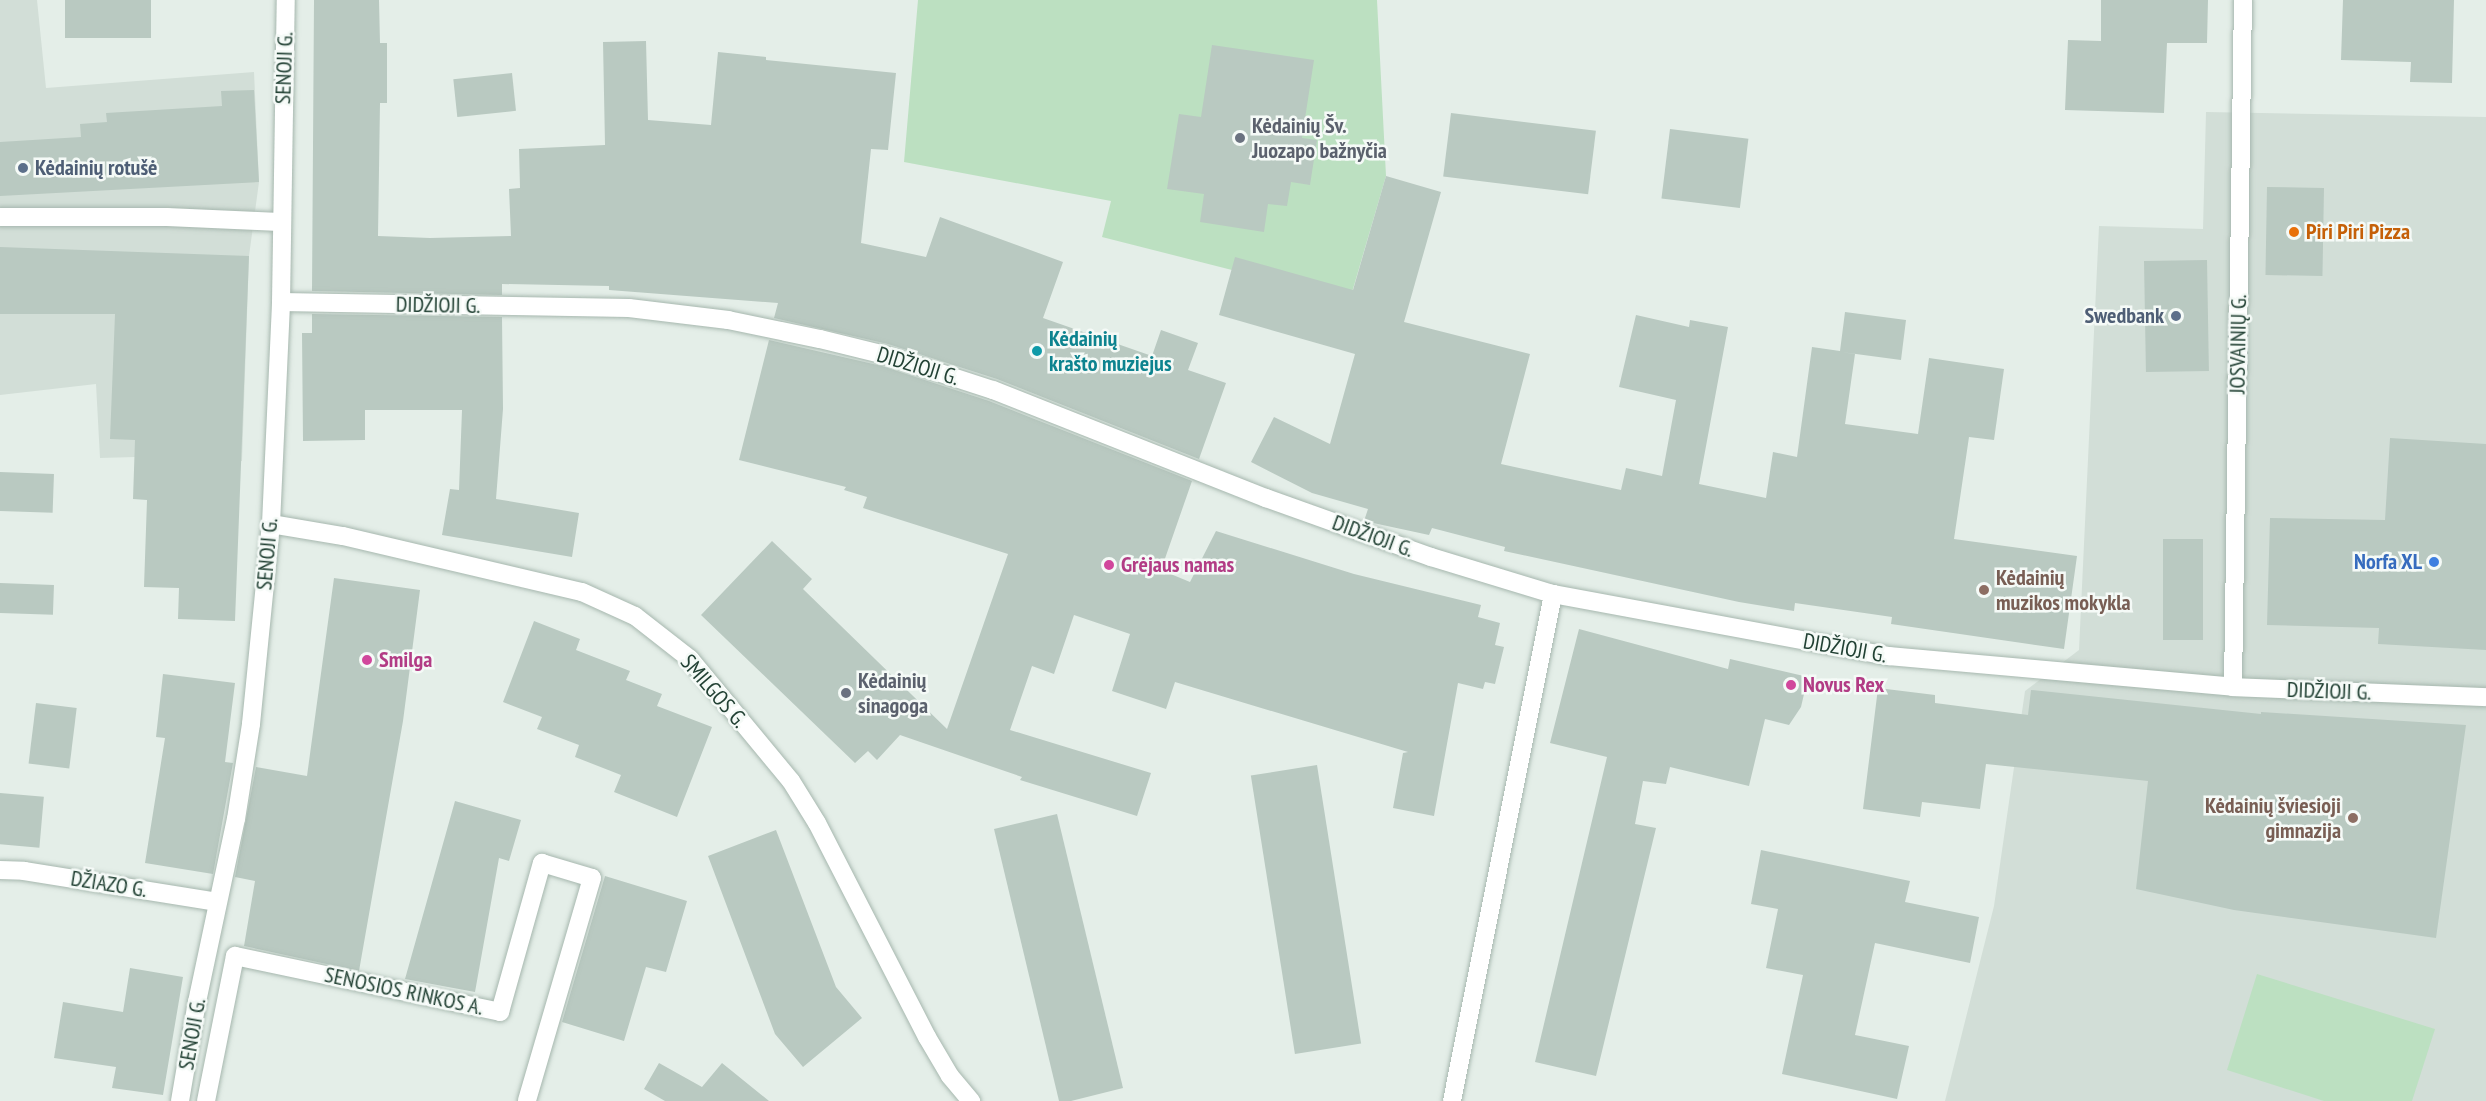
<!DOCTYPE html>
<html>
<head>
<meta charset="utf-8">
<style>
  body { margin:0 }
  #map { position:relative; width:2486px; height:1101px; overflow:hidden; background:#e4eee8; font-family:"PT Sans Narrow",sans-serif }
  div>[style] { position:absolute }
  .built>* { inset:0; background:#d2ded7 }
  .green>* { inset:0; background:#bce0c1 }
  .building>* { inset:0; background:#b9c9c1; transform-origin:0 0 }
  .roads { filter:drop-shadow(0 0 2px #a6b7ae) drop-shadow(0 0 2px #a6b7ae) }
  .minor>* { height:18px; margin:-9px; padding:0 9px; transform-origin:9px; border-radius:9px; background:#fff }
  .dots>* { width:16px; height:16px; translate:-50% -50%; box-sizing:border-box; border:3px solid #f5faf7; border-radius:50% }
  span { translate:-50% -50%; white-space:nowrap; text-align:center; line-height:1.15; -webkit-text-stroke:5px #f5faf7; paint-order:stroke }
  .street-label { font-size:22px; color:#224134 }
  .worship-label { font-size:22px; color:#5b616d; font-weight:700 }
  .left { translate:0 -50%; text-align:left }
  .service-label { font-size:22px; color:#4e5e75; font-weight:700 }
  .right { translate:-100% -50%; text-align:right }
  .food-label { font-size:22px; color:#c56008; font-weight:700 }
  .culture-label { font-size:22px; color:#0d838f; font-weight:700 }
  .shop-label { font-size:22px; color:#366cbe; font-weight:700 }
  .hotel-label { font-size:22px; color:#b23c85; font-weight:700 }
  .education-label { font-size:22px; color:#785e54; font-weight:700 }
</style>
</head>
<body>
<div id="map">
  <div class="built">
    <div style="clip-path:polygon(0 0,37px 0,46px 88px,254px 72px,259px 182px,249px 256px,242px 461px,135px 457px,100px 458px,96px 384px,0 395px)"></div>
    <div style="clip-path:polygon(2206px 112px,2486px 117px,2486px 1101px,1945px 1101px,1994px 906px,2025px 691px,2079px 650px,2099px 226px,2203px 229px)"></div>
  </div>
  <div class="green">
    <div style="clip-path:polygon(918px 0,1377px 0,1386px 176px,1348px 306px,1232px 270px,1102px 237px,1111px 201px,904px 162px)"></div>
    <div style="clip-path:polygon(2257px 974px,2435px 1029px,2412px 1101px,2324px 1101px,2227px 1070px)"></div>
  </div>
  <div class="building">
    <div style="left:65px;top:0;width:86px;height:38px"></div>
    <div style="clip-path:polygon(314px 0,379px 0,380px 43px,387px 43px,387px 103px,380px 103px,378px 236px,430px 238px,511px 236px,509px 189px,520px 188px,519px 149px,605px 145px,603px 42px,646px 41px,648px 120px,711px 125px,718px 52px,766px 57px,766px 60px,896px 73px,888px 150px,871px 149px,861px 243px,926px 257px,940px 217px,1063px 262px,1043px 318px,1152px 356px,1161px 330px,1198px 343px,1188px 370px,1226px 383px,1199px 459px,997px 379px,888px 344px,774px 318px,778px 303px,609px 290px,609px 286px,502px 284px,502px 295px,312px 291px)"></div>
    <div style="clip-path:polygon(2101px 0,2208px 0,2207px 43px,2167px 43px,2164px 113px,2065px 110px,2068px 40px,2101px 41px)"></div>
    <div style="clip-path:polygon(2343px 0,2454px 0,2452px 83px,2410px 82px,2411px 62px,2341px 60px)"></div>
    <div style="clip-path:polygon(1212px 45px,1314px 60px,1302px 138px,1317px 140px,1310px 185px,1291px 182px,1287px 206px,1268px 204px,1264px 232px,1200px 222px,1204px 194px,1167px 189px,1179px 114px,1201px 117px)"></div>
    <div style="left:512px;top:73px;width:38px;height:59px;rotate:84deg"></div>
    <div style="clip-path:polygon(254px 90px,259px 182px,0 196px,0 142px,81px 137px,80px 124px,107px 122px,106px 113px,222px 106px,221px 91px)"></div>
    <div style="left:1451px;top:113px;width:146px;height:64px;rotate:7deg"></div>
    <div style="left:1670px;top:129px;width:79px;height:70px;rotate:7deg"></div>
    <div style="clip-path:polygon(1386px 176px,1441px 192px,1404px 322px,1530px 354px,1501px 464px,1621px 490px,1626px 468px,1662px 476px,1676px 400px,1619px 387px,1636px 315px,1689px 327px,1690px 320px,1728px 327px,1699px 484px,1766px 498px,1773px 452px,1797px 457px,1812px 347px,1840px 351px,1845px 312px,1906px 320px,1901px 360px,1841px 352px,1855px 354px,1845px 424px,1918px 434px,1929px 358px,2004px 369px,1994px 440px,1969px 437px,1954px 539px,2077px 556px,2064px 649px,1891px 624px,1892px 617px,1795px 603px,1794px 611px,1739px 602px,1504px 551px,1505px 547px,1432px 528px,1429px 535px,1364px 521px,1368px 509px,1312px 493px,1251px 462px,1274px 417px,1330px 444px,1355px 354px,1219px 315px,1235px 257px,1353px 290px)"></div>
    <div style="left:2267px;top:187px;width:57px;height:88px;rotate:1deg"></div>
    <div style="clip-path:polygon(0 247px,249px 256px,235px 621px,178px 619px,179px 588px,144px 587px,147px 500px,133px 499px,135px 440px,110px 439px,115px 314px,0 314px)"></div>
    <div style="left:2207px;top:260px;width:111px;height:63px;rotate:89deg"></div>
    <div style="clip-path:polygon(312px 314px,502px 317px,503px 409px,496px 499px,579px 513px,572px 557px,442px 535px,450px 489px,459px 490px,462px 410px,365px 410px,365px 440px,303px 441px,302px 333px,312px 333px)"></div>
    <div style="clip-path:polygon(769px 340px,882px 366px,989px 401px,1192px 481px,1161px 570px,1190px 582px,1216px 531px,1354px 574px,1481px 605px,1478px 617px,1500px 623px,1495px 645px,1504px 647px,1495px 684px,1485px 682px,1483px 689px,1458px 683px,1434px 816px,1393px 808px,1403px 753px,1408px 752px,1175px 682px,1166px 709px,1112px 691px,1130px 634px,1074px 615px,1054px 674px,1032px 666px,1010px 730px,1151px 773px,1137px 816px,1020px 780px,1022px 777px,900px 735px,877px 760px,868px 751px,855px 763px,701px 615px,772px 541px,812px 579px,803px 589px,947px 729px,1008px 554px,863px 508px,867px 497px,844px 490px,846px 487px,739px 460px)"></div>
    <div style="clip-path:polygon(2390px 438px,2486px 444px,2486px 650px,2378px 644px,2379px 628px,2267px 625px,2270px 518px,2385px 520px)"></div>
    <div style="left:0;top:472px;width:54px;height:39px;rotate:2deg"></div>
    <div style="left:2163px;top:539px;width:40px;height:101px"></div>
    <div style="clip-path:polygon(334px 578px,420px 590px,403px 721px,359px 971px,244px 946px,255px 881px,235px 877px,256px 767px,307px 776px)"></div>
    <div style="left:0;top:583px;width:54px;height:30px;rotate:2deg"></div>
    <div style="clip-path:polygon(534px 621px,580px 639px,576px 650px,630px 671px,626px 680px,662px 694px,657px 706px,712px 727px,677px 817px,614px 792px,621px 775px,575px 757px,579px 745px,537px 729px,542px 717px,503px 702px)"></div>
    <div style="clip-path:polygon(1579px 629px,1728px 669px,1730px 659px,1808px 677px,1801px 707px,1789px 725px,1765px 719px,1749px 786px,1670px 767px,1666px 784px,1643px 781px,1635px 824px,1656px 828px,1596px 1076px,1535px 1062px,1607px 757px,1550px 743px)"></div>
    <div style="clip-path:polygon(163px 674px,235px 683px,225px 762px,233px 763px,213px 874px,145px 863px,165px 738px,156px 737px)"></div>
    <div style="clip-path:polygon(1878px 688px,1935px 695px,1935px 703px,2028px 715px,2031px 690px,2261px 714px,2261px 712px,2466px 725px,2436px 938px,2234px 910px,2136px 889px,2148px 781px,1986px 764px,1980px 809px,1922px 802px,1920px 817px,1863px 809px)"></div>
    <div style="left:36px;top:703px;width:41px;height:61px;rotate:7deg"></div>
    <div style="left:1317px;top:765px;width:282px;height:67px;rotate:81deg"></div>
    <div style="left:0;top:793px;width:44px;height:51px;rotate:5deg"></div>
    <div style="clip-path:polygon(455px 801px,521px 820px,509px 861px,499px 858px,475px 992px,405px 979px)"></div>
    <div style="clip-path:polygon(1057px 814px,1123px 1088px,1071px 1101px,1059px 1101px,994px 829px)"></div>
    <div style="clip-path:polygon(776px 830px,836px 987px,862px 1018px,803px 1067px,775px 1034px,708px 856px)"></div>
    <div style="clip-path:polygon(1761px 850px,1910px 881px,1905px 902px,1979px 917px,1970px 963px,1875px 943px,1855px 1035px,1909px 1046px,1897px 1099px,1782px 1074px,1803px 975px,1766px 968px,1778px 909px,1751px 904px)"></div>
    <div style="clip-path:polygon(605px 876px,687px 901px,666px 972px,646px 967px,624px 1041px,562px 1022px)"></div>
    <div style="clip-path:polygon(130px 968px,183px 977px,163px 1095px,112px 1088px,116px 1067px,54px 1058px,63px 1002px,123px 1012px)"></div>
    <div style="clip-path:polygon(659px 1063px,702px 1087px,722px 1063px,769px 1101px,665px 1101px,644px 1089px)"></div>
  </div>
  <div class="roads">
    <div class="minor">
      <div style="left:0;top:217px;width:167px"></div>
      <div style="left:167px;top:217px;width:113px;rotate:2.5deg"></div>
      <div style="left:281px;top:302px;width:348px;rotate:1deg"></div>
      <div style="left:629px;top:308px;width:100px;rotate:6.9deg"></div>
      <div style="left:728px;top:320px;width:94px;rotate:11.7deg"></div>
      <div style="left:820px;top:339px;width:67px;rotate:13.8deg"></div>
      <div style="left:885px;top:355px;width:114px;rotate:18deg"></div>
      <div style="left:993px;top:390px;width:294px;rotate:21.6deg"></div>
      <div style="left:1266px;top:498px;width:175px;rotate:19.7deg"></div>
      <div style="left:1431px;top:557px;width:127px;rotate:16.9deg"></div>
      <div style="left:1553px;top:594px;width:342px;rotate:10.5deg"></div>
      <div style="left:1889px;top:656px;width:345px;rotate:5.1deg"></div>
      <div style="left:2233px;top:687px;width:253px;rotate:2.3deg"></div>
      <div style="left:271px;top:524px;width:73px;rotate:9.5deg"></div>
      <div style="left:343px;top:536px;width:245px;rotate:13.2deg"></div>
      <div style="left:582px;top:592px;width:58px;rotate:24.4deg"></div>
      <div style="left:635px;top:616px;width:70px;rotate:38deg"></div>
      <div style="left:690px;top:659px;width:158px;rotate:50.4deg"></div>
      <div style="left:791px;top:781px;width:49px;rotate:58.2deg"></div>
      <div style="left:817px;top:823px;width:241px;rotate:62.8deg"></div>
      <div style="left:927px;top:1037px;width:45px;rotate:59.5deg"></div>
      <div style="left:950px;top:1076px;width:33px;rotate:50deg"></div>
      <div style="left:2233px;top:687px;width:687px;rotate:-89.17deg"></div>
      <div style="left:0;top:870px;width:24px;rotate:2deg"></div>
      <div style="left:24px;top:871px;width:196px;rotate:9.1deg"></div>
      <div style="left:180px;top:1101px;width:100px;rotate:-80.3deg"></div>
      <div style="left:197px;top:1002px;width:187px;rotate:-78deg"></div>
      <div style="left:236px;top:819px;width:96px;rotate:-81deg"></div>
      <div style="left:251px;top:724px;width:201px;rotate:-84.3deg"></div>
      <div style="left:271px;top:524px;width:222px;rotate:-87.4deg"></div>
      <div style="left:281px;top:302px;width:302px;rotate:-89.1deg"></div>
      <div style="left:206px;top:1101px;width:148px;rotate:-78.7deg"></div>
      <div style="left:235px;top:956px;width:271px;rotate:11.9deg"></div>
      <div style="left:500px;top:1012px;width:155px;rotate:-74.3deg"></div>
      <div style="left:542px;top:863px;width:52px;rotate:16.7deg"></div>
      <div style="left:592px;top:878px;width:232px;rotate:106.3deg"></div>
      <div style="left:1452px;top:1101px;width:517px;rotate:-78.73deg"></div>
    </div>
  </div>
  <div class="dots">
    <div style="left:1240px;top:138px;background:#6b7280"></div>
    <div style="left:23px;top:168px;background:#5c6f8a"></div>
    <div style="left:2294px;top:232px;background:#e8710a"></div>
    <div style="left:2176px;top:316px;background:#5c6f8a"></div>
    <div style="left:1037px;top:351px;background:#0f9aa8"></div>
    <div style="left:2434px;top:562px;background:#3f7fe0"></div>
    <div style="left:1109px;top:565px;background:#d1479c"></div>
    <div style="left:1984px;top:590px;background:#8d6e63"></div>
    <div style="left:367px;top:660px;background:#d1479c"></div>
    <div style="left:1791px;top:685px;background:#d1479c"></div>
    <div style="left:846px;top:693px;background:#6b7280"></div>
    <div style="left:2353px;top:818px;background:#8d6e63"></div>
  </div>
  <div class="street-label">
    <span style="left:284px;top:68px;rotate:-88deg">SENOJI G.</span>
    <span style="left:438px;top:305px;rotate:1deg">DIDŽIOJI G.</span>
    <span style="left:2238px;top:344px;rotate:-89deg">JOSVAINIŲ G.</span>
    <span style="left:918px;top:366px;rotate:17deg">DIDŽIOJI G.</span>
    <span style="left:1373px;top:536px;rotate:20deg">DIDŽIOJI G.</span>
    <span style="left:267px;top:554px;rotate:-85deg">SENOJI G.</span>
    <span style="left:1845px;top:648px;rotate:10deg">DIDŽIOJI G.</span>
    <span style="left:714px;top:691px;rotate:49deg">SMILGOS G.</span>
    <span style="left:2329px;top:691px;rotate:2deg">DIDŽIOJI G.</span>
    <span style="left:109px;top:884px;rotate:9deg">DŽIAZO G.</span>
    <span style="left:404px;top:991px;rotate:12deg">SENOSIOS RINKOS A.</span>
    <span style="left:192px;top:1034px;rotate:-80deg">SENOJI G.</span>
  </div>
  <div class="worship-label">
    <span class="left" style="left:1252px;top:138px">Kėdainių Šv.<br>Juozapo bažnyčia</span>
    <span class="left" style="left:858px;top:693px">Kėdainių<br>sinagoga</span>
  </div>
  <div class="service-label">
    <span class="left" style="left:35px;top:168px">Kėdainių rotušė</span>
    <span class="right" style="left:2164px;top:316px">Swedbank</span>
  </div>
  <div class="food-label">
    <span class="left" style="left:2306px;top:232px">Piri Piri Pizza</span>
  </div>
  <div class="culture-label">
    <span class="left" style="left:1049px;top:351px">Kėdainių<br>krašto muziejus</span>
  </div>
  <div class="shop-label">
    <span class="right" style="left:2422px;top:562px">Norfa XL</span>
  </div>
  <div class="hotel-label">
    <span class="left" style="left:1121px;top:565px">Grėjaus namas</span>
    <span class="left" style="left:379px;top:660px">Smilga</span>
    <span class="left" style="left:1803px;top:685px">Novus Rex</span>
  </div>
  <div class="education-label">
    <span class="left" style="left:1996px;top:590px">Kėdainių<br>muzikos mokykla</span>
    <span class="right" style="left:2341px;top:818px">Kėdainių šviesioji<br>gimnazija</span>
  </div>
</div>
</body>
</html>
